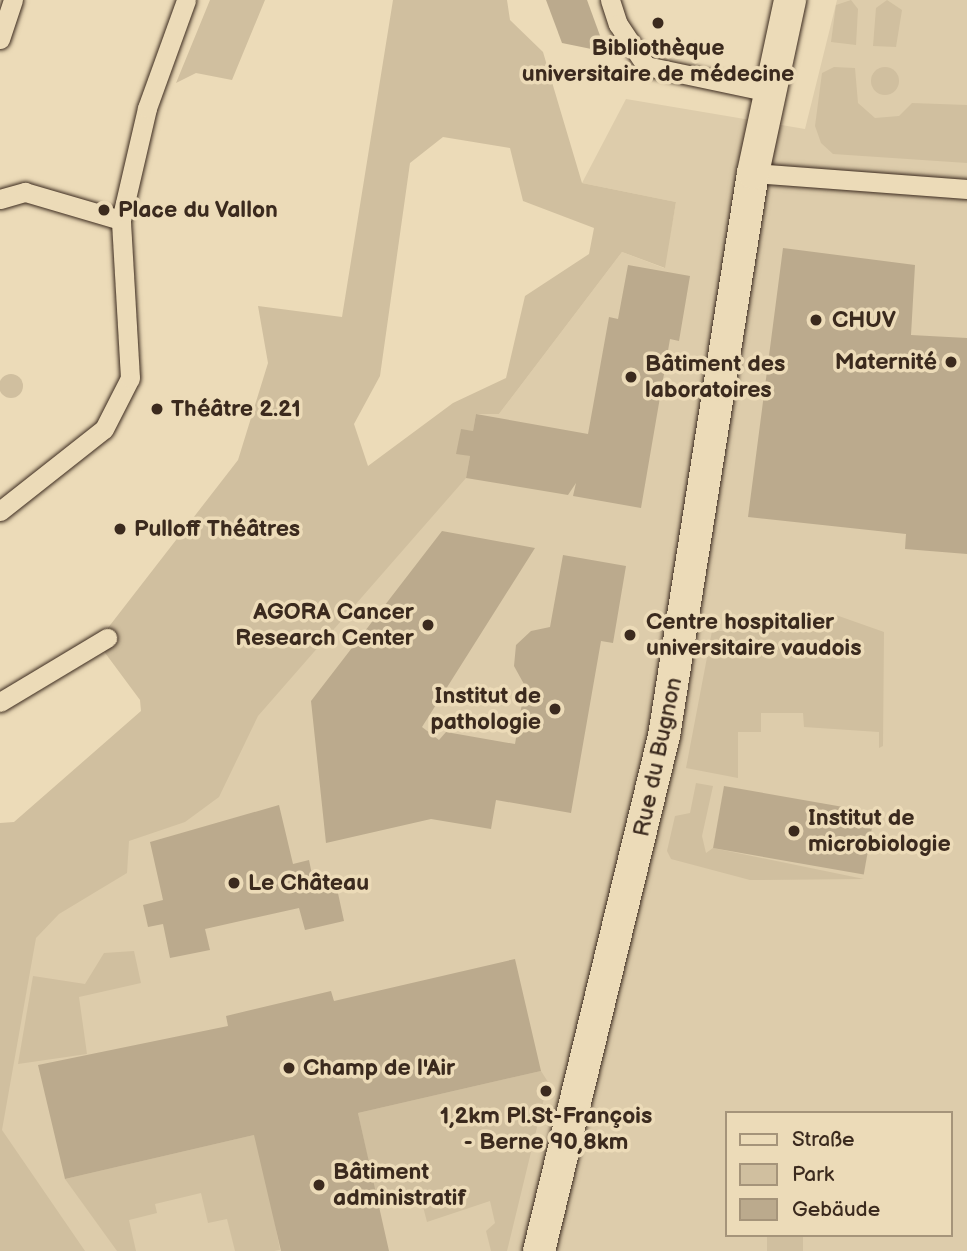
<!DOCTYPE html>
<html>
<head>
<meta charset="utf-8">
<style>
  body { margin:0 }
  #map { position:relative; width:967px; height:1251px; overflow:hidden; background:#ecdbb8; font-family:"Balsamiq Sans",sans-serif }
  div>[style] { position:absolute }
  .built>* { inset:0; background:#ddccab }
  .green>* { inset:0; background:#d0bf9f; transform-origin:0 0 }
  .round { border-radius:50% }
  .building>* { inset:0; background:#bbaa8d; transform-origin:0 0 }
  .roads { filter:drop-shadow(0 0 2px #3b2a1e) drop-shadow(0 0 2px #3b2a1e) }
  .street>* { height:19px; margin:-9.5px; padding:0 9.5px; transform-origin:9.5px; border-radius:9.5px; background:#ecdbb8 }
  .primary>* { height:32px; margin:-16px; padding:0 16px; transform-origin:16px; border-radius:16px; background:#ecdbb8 }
  .dots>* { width:19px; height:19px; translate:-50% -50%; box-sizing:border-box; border:4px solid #ecdbb8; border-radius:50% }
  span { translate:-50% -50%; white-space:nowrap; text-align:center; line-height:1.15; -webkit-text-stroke:7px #ecdbb8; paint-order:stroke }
  .poi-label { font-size:23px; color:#3b2a1e; font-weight:700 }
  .left { translate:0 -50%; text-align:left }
  .right { translate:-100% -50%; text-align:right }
  .street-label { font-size:23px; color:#3b2a1e }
  .legend { position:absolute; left:725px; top:1111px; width:228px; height:126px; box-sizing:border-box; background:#ecdbb8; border:2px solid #a5947a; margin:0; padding:9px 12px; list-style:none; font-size:21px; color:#3b2a1e }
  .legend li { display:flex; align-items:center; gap:14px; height:35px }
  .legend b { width:35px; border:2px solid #a5947a }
</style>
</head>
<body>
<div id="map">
  <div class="built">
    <div style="clip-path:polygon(evenodd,837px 0,967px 0,967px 1251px,22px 1251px,0 1241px,0 1061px,19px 948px,461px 429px,476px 414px,499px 414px,622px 252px,664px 268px,676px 202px,582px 183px,626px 99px,805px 129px,837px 0,727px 1113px,951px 1113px,951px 1235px,727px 1235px,727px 1113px)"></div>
  </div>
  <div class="green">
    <div style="clip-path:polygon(210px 0,265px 0,232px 80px,196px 73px,176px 83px)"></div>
    <div style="clip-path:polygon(evenodd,393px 0,507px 0,510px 20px,543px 52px,582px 183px,676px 202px,665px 268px,622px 252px,499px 414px,476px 414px,473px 431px,461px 430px,457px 453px,470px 456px,466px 478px,258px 716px,219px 797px,185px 822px,129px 841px,127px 873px,59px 914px,36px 938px,2px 1130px,85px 1251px,0 1251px,0 823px,14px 822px,141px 711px,140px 700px,97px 642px,238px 460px,268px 363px,258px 306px,342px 317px,393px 0,443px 137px,510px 148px,523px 201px,594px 228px,589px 254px,525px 296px,506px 378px,453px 403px,368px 466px,354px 424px,380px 376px,410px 163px,443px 137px)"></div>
    <div style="clip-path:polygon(851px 0,858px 9px,856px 45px,831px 42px,836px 5px)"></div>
    <div style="clip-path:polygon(887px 0,902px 10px,896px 47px,873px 46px,876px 8px)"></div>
    <div style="clip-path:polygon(834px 67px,855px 68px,858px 103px,875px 118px,899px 116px,912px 103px,967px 105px,967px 163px,833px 154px,821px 143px,815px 126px,822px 73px)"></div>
    <div class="round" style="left:871px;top:67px;width:28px;height:28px"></div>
    <div class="round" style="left:-1px;top:374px;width:24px;height:24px"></div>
    <div style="clip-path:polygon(833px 614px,884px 632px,883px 746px,879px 748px,879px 732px,804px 727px,803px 713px,761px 713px,761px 732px,738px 732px,738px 778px,686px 768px,712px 631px,762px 631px,763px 615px)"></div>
    <div style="clip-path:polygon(696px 783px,713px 786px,702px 836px,706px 853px,713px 848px,864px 879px,750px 880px,671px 859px,667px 851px,675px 816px,690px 813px)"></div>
    <div style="clip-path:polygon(134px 951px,141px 983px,79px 997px,87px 1054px,18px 1064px,33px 976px,85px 984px,104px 953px)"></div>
    <div style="clip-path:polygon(541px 1071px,548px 1082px,507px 1251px,491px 1251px,486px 1231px,495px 1223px,490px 1201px,427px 1222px,420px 1195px,378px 1205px,358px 1113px)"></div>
    <div style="clip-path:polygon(258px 1134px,280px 1250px,274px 1251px,235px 1251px,227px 1219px,208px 1223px,201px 1193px,155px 1204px,157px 1213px,129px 1220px,136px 1251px,117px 1251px,65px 1179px)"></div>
    <div style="left:767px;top:1235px;width:36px;height:16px"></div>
  </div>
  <div class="building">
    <div style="clip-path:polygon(546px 0,587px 0,606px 52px,562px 43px)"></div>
    <div style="clip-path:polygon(783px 248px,915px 265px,911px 335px,967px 338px,967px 554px,905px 549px,906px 534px,748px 517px)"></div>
    <div style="clip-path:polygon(628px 265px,690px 276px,679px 341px,670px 339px,641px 508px,573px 496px,576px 483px,568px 495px,466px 478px,470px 456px,456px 454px,461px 429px,473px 431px,476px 414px,588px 434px,609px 317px,618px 319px)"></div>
    <div style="clip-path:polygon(442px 531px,535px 548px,422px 727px,439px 740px,446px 732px,515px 744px,525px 686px,514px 666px,516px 645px,531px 631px,550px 627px,563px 555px,626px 566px,613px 643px,601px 641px,571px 813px,496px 800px,491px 829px,431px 819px,326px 843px,311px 701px)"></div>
    <div style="left:724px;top:786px;width:153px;height:63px;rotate:10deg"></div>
    <div style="clip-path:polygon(279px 805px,293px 864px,309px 860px,315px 889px,336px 884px,344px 921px,305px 930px,299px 908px,205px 929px,210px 950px,170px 958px,163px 924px,148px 927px,143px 905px,163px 900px,150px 842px)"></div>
    <div style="clip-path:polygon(515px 959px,541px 1071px,358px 1113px,389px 1251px,281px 1251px,254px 1135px,65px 1179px,38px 1065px,228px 1026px,226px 1016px,331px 991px,334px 1001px)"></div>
  </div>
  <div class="roads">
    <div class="street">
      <div style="left:610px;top:0;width:25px;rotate:72deg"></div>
      <div style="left:618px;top:24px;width:50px;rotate:56.3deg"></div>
      <div style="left:646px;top:66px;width:126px;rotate:11.9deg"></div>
      <div style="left:0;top:39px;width:41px;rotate:-71.6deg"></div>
      <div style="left:753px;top:173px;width:215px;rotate:4.3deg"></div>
      <div style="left:0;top:199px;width:26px;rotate:-16deg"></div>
      <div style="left:25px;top:192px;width:100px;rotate:16.3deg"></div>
      <div style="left:121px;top:220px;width:115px;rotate:-76.9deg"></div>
      <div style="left:147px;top:108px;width:115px;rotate:-70.1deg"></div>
      <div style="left:0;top:511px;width:132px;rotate:-38.3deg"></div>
      <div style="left:104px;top:429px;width:57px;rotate:-63deg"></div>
      <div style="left:130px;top:378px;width:158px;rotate:-93.3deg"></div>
      <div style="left:0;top:702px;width:125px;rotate:-30.9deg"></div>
    </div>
    <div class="primary">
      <div style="left:539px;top:1251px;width:530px;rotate:-76.36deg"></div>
      <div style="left:664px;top:736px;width:570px;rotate:-81.02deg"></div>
      <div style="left:753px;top:173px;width:177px;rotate:-77.9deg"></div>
    </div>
  </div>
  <div class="dots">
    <div style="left:658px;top:23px;background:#3b2a1e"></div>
    <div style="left:104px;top:210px;background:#3b2a1e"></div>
    <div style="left:816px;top:320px;background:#3b2a1e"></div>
    <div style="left:951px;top:362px;background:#3b2a1e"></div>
    <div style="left:631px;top:377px;background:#3b2a1e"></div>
    <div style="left:157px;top:409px;background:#3b2a1e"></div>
    <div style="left:120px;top:529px;background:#3b2a1e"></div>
    <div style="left:428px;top:625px;background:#3b2a1e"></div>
    <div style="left:630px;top:635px;background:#3b2a1e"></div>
    <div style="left:555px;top:709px;background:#3b2a1e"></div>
    <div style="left:794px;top:831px;background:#3b2a1e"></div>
    <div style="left:234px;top:883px;background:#3b2a1e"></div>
    <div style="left:289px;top:1068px;background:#3b2a1e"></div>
    <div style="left:546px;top:1091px;background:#3b2a1e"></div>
    <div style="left:319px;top:1185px;background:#3b2a1e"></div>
  </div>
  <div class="poi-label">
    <span style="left:658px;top:61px">Bibliothèque<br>universitaire de médecine</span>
    <span class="left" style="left:118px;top:210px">Place du Vallon</span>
    <span class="left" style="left:832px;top:320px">CHUV</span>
    <span class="right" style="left:937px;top:362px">Maternité</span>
    <span class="left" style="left:645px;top:377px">Bâtiment des<br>laboratoires</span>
    <span class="left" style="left:171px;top:409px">Théâtre 2.21</span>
    <span class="left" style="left:134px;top:529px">Pulloff Théâtres</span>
    <span class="right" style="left:414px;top:625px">AGORA Cancer<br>Research Center</span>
    <span class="left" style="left:646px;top:635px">Centre hospitalier<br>universitaire vaudois</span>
    <span class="right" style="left:541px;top:709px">Institut de<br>pathologie</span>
    <span class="left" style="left:808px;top:831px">Institut de<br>microbiologie</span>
    <span class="left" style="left:248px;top:883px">Le Château</span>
    <span class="left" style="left:303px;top:1068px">Champ de l'Air</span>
    <span style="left:546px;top:1129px">1,2km Pl.St-François<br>- Berne 90,8km</span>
    <span class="left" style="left:333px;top:1185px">Bâtiment<br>administratif</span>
  </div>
  <div class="street-label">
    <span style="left:658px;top:757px;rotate:-78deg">Rue du Bugnon</span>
  </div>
  <ul class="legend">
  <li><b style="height:9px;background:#ecdbb8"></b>Straße</li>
  <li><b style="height:19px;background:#d0bf9f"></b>Park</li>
  <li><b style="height:19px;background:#bbaa8d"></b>Gebäude</li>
  </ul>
</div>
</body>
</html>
